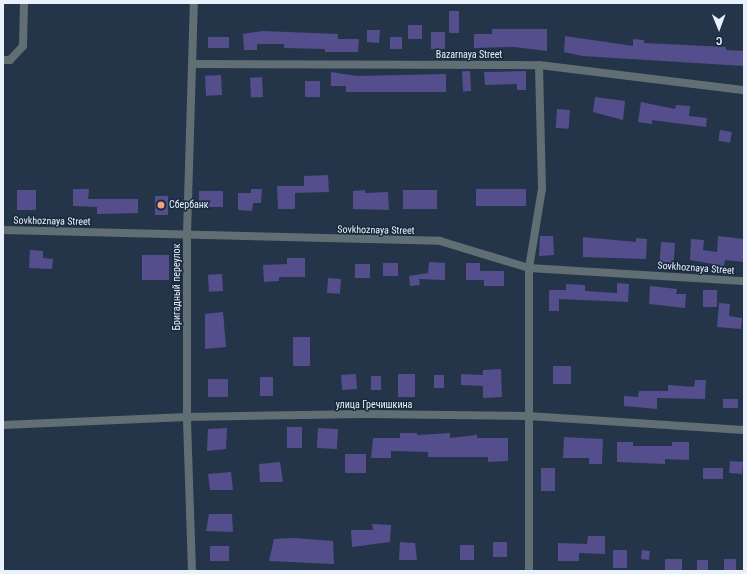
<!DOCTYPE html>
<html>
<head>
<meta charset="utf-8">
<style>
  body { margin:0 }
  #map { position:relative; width:747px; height:574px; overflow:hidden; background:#243449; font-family:"Roboto Condensed",sans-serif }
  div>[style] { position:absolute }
  .building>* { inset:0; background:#544f8c; transform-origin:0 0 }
  .minor>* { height:8px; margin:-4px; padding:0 4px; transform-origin:4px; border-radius:4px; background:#616f75 }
  .dots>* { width:11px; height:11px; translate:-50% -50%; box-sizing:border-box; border:2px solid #1a2a3e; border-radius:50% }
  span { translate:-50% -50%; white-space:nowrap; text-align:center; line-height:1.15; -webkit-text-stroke:3px #1a2a3e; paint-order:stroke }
  .street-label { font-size:10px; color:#e9f1fd }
  .poi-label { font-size:10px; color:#e9f1fd }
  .left { translate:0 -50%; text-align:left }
  .frame { position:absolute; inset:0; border:4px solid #e9f1fd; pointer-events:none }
  .north { position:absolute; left:699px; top:8px; width:40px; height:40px; -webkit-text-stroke:3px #1a2a3e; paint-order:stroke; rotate:179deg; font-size:11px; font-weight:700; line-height:16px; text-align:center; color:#e9f1fd }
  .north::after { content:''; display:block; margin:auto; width:14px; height:18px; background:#e9f1fd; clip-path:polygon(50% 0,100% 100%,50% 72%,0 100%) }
</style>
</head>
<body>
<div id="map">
  <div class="building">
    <div style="left:449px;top:11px;width:10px;height:22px"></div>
    <div style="left:422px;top:25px;width:14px;height:14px;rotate:90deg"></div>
    <div style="clip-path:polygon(492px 29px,547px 29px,547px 51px,514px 47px,474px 48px,474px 34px,492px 34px)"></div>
    <div style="clip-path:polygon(367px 30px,380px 30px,379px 43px,367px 42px)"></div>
    <div style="clip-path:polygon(263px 31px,338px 34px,338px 39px,359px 39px,358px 52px,325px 52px,325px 49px,284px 48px,284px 44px,257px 44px,257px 50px,244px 50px,243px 34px)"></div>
    <div style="left:445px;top:32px;width:17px;height:14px;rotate:90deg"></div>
    <div style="clip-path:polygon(565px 36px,633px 46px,633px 39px,644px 40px,644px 43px,726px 47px,726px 50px,744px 51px,744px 66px,582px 56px,564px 52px)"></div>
    <div style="left:229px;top:37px;width:11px;height:21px;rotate:90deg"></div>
    <div style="left:390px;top:37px;width:12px;height:12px"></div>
    <div style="left:470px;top:71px;width:20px;height:8px;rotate:87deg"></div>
    <div style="clip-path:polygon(526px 71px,526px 90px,517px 90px,517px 84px,485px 85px,484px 72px)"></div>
    <div style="clip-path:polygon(331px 72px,357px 76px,446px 74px,446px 92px,346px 92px,346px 86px,331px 86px)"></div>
    <div style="left:221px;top:75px;width:20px;height:16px;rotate:87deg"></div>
    <div style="left:262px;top:77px;width:20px;height:12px;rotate:87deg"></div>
    <div style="left:305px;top:81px;width:15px;height:16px"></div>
    <div style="clip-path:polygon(595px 97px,625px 101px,623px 120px,593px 112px)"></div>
    <div style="clip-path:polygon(641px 102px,675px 109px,676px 105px,690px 106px,689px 116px,707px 118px,706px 127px,652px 120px,652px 124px,638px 122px)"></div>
    <div style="left:557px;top:109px;width:13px;height:19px;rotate:4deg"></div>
    <div style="left:720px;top:130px;width:12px;height:11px;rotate:9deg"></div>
    <div style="clip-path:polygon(328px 175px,329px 192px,295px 193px,295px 209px,278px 209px,277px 186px,304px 186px,304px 176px)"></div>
    <div style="clip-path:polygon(73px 189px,89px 189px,88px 199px,138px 199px,138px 213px,97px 214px,97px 207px,73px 206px)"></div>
    <div style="clip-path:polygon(251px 189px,262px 189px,261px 203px,253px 203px,252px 211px,238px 210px,238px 193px,251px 193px)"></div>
    <div style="left:476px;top:189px;width:50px;height:17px"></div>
    <div style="left:17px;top:190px;width:19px;height:20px"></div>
    <div style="clip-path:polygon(365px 190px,365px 193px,388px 192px,389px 210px,353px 209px,353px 191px)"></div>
    <div style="left:403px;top:190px;width:34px;height:19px"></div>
    <div style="left:223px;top:191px;width:16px;height:24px;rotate:90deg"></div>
    <div style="left:155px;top:196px;width:13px;height:19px"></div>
    <div style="clip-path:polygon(540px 236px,553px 236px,554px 255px,539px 256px)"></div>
    <div style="clip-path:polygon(718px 236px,744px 239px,744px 262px,725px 260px,724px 266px,690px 260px,691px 239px,704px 240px,703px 250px,717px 252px)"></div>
    <div style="clip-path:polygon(583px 237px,636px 242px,636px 238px,647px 239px,646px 259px,583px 257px)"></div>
    <div style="left:661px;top:242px;width:14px;height:20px;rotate:4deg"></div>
    <div style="clip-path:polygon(30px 250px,43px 251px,43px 258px,53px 259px,52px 269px,29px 268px)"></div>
    <div style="left:142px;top:255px;width:27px;height:25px"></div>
    <div style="clip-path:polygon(287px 258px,305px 258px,305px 277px,279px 277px,279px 281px,264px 282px,263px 265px,287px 264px)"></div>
    <div style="clip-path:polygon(429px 262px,445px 263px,445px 280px,419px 279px,420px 285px,410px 286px,409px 276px,428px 273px)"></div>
    <div style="left:398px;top:263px;width:13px;height:15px;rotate:90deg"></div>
    <div style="clip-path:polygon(466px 263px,480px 263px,480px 271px,504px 271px,504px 286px,484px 286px,484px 280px,466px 280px)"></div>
    <div style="left:355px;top:264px;width:15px;height:14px"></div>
    <div style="left:222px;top:274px;width:17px;height:14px;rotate:87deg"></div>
    <div style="left:328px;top:278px;width:13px;height:15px;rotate:4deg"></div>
    <div style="clip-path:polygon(617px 283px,629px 284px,628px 302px,559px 299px,559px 311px,549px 311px,549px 290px,566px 290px,566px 284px,585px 285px,585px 291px,617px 293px)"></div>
    <div style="clip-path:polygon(650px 286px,677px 289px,676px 294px,686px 294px,685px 308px,649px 304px)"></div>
    <div style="left:703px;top:290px;width:14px;height:17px"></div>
    <div style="clip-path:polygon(719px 303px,730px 304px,729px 316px,742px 318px,741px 329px,717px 327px)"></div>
    <div style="clip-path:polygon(223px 312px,226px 347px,205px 349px,205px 314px)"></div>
    <div style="left:293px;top:337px;width:17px;height:29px"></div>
    <div style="left:553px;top:366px;width:18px;height:18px"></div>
    <div style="clip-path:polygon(501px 369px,502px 397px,483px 398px,483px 386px,461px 385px,461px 374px,483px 375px,483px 370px)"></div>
    <div style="left:356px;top:374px;width:15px;height:15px;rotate:86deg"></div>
    <div style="left:398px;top:374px;width:17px;height:23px"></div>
    <div style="left:434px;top:375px;width:10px;height:13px"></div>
    <div style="left:371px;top:376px;width:10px;height:14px"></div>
    <div style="left:260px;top:377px;width:13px;height:19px"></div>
    <div style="left:208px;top:379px;width:20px;height:18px"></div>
    <div style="clip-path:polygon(695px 380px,706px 380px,705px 399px,657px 398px,657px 409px,624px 406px,624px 396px,638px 397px,639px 391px,668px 391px,668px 385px,694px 387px)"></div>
    <div style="left:723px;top:399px;width:15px;height:9px"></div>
    <div style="left:302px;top:427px;width:21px;height:15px;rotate:90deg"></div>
    <div style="clip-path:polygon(227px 428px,226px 449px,207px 451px,208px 429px)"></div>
    <div style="left:318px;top:428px;width:20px;height:20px;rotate:3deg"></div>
    <div style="clip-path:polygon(400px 433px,417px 433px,417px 435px,450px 433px,450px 438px,477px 435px,477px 438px,508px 438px,508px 461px,488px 462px,488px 457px,428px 457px,428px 452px,391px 451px,391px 458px,371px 458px,373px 438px,400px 438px)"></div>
    <div style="clip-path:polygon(564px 437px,603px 439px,602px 464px,589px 464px,589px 458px,563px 458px)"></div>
    <div style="clip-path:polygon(617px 442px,633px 442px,633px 446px,672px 446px,672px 442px,689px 442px,689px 460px,665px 459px,665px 464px,617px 462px)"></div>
    <div style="left:345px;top:454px;width:21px;height:19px"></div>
    <div style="left:730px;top:461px;width:13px;height:12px;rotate:4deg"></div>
    <div style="clip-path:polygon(280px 462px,283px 482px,260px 482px,259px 464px)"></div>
    <div style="left:541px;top:468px;width:14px;height:23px"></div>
    <div style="left:703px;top:468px;width:20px;height:11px"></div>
    <div style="clip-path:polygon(231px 472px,233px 490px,210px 490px,208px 474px)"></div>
    <div style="clip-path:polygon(209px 514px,232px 514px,233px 532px,206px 531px)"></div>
    <div style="clip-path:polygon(372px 524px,391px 525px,390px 542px,352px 547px,351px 530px,373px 530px)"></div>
    <div style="clip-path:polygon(588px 536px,605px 536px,605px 554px,579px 553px,579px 561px,558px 561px,558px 543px,587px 544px)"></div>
    <div style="clip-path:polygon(294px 538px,333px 541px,334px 564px,269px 561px,274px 539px)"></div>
    <div style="clip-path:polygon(400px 542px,415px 543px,417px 560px,399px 560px)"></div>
    <div style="left:493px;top:542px;width:14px;height:15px"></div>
    <div style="left:460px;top:545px;width:14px;height:15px"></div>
    <div style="left:229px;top:546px;width:15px;height:19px;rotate:90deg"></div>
    <div style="left:613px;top:550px;width:14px;height:18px"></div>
    <div style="left:642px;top:550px;width:8px;height:9px;rotate:7deg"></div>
    <div style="left:665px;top:559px;width:17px;height:12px"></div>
    <div style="left:724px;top:559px;width:12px;height:12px"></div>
    <div style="left:697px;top:560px;width:11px;height:11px"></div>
  </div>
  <div class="minor">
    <div style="left:3px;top:60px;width:7px"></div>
    <div style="left:10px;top:60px;width:19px;rotate:-47deg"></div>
    <div style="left:23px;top:46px;width:43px;rotate:-88.7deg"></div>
    <div style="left:193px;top:64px;width:346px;rotate:0.2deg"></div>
    <div style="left:539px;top:65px;width:207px;rotate:7deg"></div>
    <div style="left:3px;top:230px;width:437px;rotate:1.4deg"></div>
    <div style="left:440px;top:241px;width:93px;rotate:16.9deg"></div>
    <div style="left:529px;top:268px;width:215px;rotate:3.5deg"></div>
    <div style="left:3px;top:425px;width:184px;rotate:-2.5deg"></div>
    <div style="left:187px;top:417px;width:178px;rotate:-1deg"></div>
    <div style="left:365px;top:414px;width:163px;rotate:0.7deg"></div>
    <div style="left:528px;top:416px;width:216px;rotate:3.7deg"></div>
    <div style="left:192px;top:571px;width:154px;rotate:-91.9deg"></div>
    <div style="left:187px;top:417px;width:183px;rotate:-90deg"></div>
    <div style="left:187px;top:234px;width:231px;rotate:-88.3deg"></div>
    <div style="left:529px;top:571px;width:303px;rotate:-90deg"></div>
    <div style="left:529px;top:268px;width:80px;rotate:-80.7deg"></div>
    <div style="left:542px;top:189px;width:124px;rotate:-91.4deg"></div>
  </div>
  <div class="dots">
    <div style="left:161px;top:205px;background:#f1a17d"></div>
  </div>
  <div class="street-label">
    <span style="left:469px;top:55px">Bazarnaya Street</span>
    <span style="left:52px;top:221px;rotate:1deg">Sovkhoznaya Street</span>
    <span style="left:376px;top:230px;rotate:1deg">Sovkhoznaya Street</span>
    <span style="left:696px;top:268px;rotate:4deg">Sovkhoznaya Street</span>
    <span style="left:177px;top:287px;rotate:-90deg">Бригадный переулок</span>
    <span style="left:374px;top:405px">улица Гречишкина</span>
  </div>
  <div class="poi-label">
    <span class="left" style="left:169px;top:205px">Сбербанк</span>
  </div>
  <div class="frame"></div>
  <div class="north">С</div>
</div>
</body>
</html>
